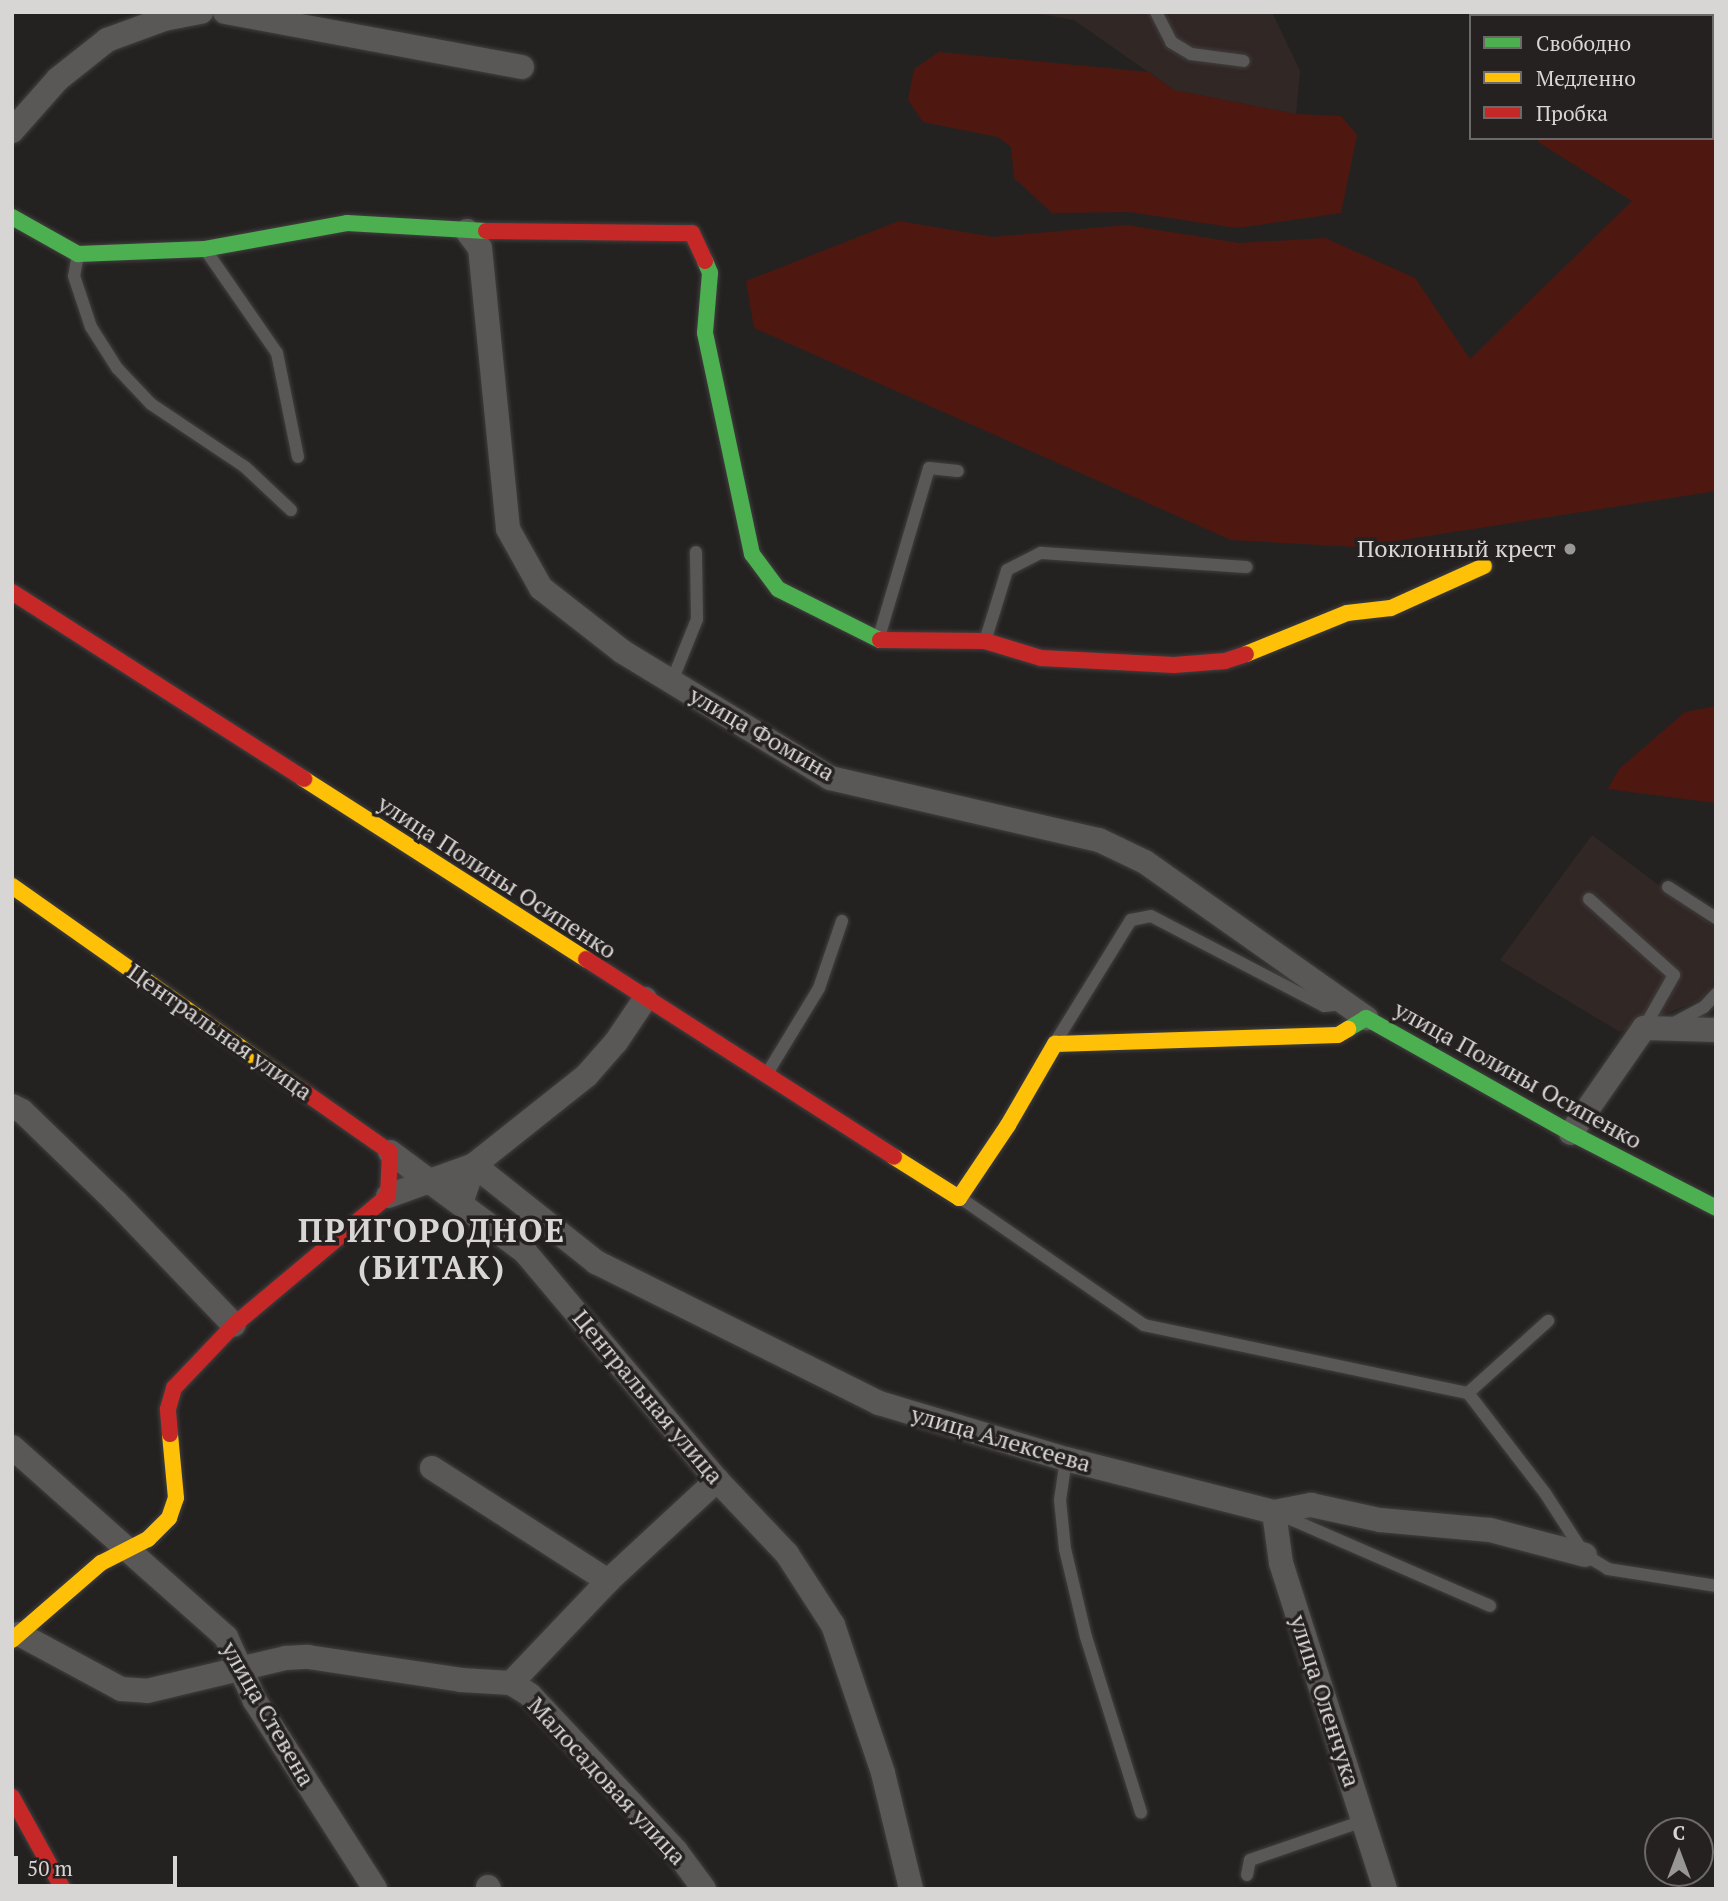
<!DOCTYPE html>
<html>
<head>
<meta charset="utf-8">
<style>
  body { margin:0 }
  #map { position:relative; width:1728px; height:1901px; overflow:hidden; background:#242221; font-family:"PT Serif",serif }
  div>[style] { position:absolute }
  .built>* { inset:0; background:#312725 }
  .green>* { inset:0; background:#4e1811 }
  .roads { filter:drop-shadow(0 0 2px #413f3f) drop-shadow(0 0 2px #413f3f) }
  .lane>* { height:12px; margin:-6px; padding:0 6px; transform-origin:6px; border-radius:6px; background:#5a5857 }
  .street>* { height:24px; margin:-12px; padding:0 12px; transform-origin:12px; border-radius:12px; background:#5a5857 }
  .fast>* { height:16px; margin:-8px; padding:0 8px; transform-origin:8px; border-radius:8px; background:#4caf50 }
  .slow>* { height:16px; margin:-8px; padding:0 8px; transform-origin:8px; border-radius:8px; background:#ffc107 }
  .jam>* { height:16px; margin:-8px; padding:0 8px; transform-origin:8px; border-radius:8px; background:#c62828 }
  .dots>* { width:19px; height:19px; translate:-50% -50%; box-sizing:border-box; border:4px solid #252120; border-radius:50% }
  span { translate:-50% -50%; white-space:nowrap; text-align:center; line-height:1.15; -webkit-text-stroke:7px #252120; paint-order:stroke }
  .poi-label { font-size:24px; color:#d8d5d5 }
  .right { translate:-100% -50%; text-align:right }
  .street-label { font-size:24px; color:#d8d5d5 }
  .district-label { font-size:32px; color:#d8d5d5; font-weight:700; letter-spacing:2px }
  .frame { position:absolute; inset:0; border:14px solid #d8d5d5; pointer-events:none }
  .legend { position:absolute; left:1469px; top:14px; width:245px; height:126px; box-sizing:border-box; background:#252120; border:2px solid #6d6968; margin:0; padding:9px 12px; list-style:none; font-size:21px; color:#d8d5d5 }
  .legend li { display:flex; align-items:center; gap:14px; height:35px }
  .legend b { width:35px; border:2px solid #6d6968 }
  .north { position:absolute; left:1644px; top:1817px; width:70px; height:70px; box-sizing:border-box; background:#252120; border:2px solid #6d6968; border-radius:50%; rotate:0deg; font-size:19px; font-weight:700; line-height:28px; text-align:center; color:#d8d5d5 }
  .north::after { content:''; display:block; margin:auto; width:24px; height:32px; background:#999696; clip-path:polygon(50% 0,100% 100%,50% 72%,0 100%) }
  .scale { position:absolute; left:14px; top:1856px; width:163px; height:32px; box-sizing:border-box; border:4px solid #d8d5d5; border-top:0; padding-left:9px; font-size:21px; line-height:24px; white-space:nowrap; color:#d8d5d5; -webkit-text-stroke:5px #252120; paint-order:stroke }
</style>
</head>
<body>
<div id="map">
  <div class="built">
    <div style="clip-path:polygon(1029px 12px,1272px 12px,1300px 71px,1296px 114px,1174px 90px,1074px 20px)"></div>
    <div style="clip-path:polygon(1592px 835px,1716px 928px,1716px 980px,1700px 1000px,1620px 1032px,1500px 960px)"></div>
  </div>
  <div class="green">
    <div style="clip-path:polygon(1606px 12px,1716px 12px,1716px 491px,1357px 547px,1231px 540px,754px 328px,746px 281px,899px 221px,993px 237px,1127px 225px,1239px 243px,1325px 238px,1415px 278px,1470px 359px,1632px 201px,1538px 142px,1540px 138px,1712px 138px,1712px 16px,1604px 16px)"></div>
    <div style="clip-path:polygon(939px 52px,1148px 72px,1174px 90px,1296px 114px,1341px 116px,1357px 135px,1341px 213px,1237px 228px,1129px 212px,1052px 213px,1014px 178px,1011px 147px,998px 137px,923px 122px,908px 100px,914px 69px)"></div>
    <div style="clip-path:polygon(1716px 706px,1716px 803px,1608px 789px,1619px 769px,1685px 712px)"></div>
  </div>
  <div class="roads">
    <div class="lane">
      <div style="left:1156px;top:12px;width:34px;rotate:63deg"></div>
      <div style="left:1171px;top:42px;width:23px;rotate:31deg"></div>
      <div style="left:1191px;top:54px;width:53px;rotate:7.5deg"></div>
      <div style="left:207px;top:252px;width:123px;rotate:55.3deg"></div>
      <div style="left:277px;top:353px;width:106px;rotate:78.6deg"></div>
      <div style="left:78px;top:254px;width:22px;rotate:100deg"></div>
      <div style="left:74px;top:276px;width:54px;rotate:71.6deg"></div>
      <div style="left:91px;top:327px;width:49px;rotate:57.6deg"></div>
      <div style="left:117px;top:368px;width:50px;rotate:46.6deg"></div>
      <div style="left:151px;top:404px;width:113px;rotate:33.8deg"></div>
      <div style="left:245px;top:467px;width:63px;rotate:43.1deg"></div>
      <div style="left:879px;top:637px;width:176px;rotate:-73.5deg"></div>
      <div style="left:929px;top:468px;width:29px;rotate:6deg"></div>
      <div style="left:986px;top:638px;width:71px;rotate:-72.8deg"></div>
      <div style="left:1007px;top:570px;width:38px;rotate:-27deg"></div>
      <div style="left:1041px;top:553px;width:206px;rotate:3.9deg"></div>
      <div style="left:672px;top:681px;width:67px;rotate:-68deg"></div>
      <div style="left:697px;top:619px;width:67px;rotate:-90.9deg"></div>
      <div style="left:1668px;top:887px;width:57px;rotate:32.9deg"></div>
      <div style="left:1589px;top:899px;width:114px;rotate:41.8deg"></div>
      <div style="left:1674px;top:975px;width:61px;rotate:119.5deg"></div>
      <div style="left:1672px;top:1024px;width:36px;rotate:-28deg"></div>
      <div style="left:1704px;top:1007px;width:18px;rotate:-47deg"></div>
      <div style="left:1058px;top:1038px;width:139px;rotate:-58.3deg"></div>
      <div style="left:1131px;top:920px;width:20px;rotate:-11deg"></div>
      <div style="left:1151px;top:916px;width:195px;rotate:27.5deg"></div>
      <div style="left:1324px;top:1006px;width:20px;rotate:-6deg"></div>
      <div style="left:768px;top:1072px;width:98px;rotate:-58.7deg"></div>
      <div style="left:819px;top:988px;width:71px;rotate:-71.1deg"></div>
      <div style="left:962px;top:1199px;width:221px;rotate:34.7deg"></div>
      <div style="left:1144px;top:1325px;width:331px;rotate:11.9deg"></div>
      <div style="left:1468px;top:1393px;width:126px;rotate:52.4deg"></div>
      <div style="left:1545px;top:1493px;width:74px;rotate:57.2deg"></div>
      <div style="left:1585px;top:1555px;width:27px;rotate:31deg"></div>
      <div style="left:1608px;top:1569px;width:109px;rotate:8.9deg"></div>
      <div style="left:1468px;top:1393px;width:108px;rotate:-42deg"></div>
      <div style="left:1066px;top:1459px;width:41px;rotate:98.3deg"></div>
      <div style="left:1060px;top:1500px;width:49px;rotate:84.2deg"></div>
      <div style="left:1065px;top:1549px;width:90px;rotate:76.6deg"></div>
      <div style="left:1086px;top:1637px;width:184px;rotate:72.6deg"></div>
      <div style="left:1281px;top:1515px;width:228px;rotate:23.5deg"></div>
      <div style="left:1247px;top:1875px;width:15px;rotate:-79deg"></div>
      <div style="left:1250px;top:1860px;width:120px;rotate:-19deg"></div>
    </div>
    <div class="street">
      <div style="left:225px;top:12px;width:302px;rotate:10.5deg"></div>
      <div style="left:12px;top:131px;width:69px;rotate:-48.5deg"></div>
      <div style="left:58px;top:79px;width:63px;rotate:-38.5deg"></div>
      <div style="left:107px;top:40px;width:61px;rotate:-20.2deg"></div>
      <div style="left:164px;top:19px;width:38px;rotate:-11deg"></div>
      <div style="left:467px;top:231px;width:21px;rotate:53deg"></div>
      <div style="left:480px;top:248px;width:282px;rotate:84.3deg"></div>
      <div style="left:508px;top:529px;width:68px;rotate:60.8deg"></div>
      <div style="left:541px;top:588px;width:104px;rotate:38deg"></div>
      <div style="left:623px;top:652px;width:242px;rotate:31.3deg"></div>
      <div style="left:830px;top:778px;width:276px;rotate:13deg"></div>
      <div style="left:1099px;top:840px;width:51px;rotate:25.6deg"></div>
      <div style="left:1145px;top:862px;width:271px;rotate:35.2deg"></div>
      <div style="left:12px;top:1106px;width:11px;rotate:27deg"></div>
      <div style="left:22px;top:1111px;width:131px;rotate:44.1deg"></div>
      <div style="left:116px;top:1202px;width:170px;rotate:46.2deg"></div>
      <div style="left:1571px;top:1133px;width:128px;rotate:-55.2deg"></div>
      <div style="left:1644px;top:1028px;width:72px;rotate:1.6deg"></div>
      <div style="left:390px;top:1152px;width:168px;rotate:36.5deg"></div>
      <div style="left:525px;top:1252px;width:298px;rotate:49.9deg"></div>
      <div style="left:717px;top:1480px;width:102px;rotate:46.6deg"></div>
      <div style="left:787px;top:1554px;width:85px;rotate:57.1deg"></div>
      <div style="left:833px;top:1625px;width:156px;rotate:71.3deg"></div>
      <div style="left:883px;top:1773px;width:119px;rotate:76.4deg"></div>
      <div style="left:388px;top:1196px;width:91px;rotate:-19.8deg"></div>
      <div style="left:474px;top:1165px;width:144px;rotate:-38.5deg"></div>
      <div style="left:587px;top:1075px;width:44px;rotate:-48.7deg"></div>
      <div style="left:616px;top:1042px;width:52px;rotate:-56deg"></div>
      <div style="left:461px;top:1203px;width:40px;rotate:-71.1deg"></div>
      <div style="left:474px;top:1165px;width:156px;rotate:38.5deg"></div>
      <div style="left:596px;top:1262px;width:316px;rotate:26.5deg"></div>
      <div style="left:879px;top:1403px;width:195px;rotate:16.7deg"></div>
      <div style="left:1066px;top:1459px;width:215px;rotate:14.3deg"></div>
      <div style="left:1274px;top:1512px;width:38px;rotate:-11deg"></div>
      <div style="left:1311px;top:1505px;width:71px;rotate:12.3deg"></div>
      <div style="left:1380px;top:1520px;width:110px;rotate:5.2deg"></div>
      <div style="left:1490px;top:1530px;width:98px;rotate:14.7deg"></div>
      <div style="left:12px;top:1447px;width:286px;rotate:41.6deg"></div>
      <div style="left:226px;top:1637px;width:70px;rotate:65.6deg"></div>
      <div style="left:255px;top:1701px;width:223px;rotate:57.4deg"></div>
      <div style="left:432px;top:1468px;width:209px;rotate:32.7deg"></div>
      <div style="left:608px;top:1581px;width:149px;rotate:-42.8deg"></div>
      <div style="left:1274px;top:1512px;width:51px;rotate:82.2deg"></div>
      <div style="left:1281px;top:1563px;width:342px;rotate:72.3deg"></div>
      <div style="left:19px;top:1634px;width:116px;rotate:28.3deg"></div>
      <div style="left:121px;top:1689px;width:26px;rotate:4deg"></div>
      <div style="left:147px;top:1691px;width:143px;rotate:-13.4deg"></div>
      <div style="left:286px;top:1658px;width:22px;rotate:-3deg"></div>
      <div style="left:308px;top:1657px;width:155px;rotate:8.5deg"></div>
      <div style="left:461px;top:1680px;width:50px;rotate:3.4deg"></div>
      <div style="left:511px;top:1683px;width:22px;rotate:32deg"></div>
      <div style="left:530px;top:1695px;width:214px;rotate:46.9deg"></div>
      <div style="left:676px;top:1851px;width:47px;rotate:53.6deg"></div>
      <div style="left:511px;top:1683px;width:141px;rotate:-46.4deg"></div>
      <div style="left:488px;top:1887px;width:2px;rotate:63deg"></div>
    </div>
    <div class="fast">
      <div style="left:12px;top:217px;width:76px;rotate:29.3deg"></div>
      <div style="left:78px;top:254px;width:126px;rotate:-2.3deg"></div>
      <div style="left:204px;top:249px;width:145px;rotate:-10.3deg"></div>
      <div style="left:347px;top:223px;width:139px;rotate:3.3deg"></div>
      <div style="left:705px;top:261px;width:13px;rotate:67deg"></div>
      <div style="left:710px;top:273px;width:60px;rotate:94.8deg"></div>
      <div style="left:705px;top:333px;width:226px;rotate:78deg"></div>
      <div style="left:752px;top:554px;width:44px;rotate:53.4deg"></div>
      <div style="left:778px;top:589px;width:114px;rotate:26.6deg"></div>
      <div style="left:1348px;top:1029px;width:21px;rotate:-31deg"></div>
      <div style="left:1366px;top:1018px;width:235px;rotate:29.3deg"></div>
      <div style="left:1571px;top:1133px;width:163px;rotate:27.3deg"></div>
    </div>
    <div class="slow">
      <div style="left:1246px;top:654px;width:109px;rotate:-22.1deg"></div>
      <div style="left:1347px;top:613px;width:44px;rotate:-6.5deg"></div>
      <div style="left:1391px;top:608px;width:102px;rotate:-24.3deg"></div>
      <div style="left:304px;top:779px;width:335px;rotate:32.6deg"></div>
      <div style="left:12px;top:886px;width:352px;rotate:35.2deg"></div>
      <div style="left:894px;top:1157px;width:77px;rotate:32.2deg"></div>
      <div style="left:959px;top:1198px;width:88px;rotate:-56.1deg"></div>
      <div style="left:1008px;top:1125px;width:94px;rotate:-59.9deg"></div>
      <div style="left:1055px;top:1044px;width:283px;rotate:-1.8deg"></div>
      <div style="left:1338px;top:1035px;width:12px;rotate:-31deg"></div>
      <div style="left:12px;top:1640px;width:118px;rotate:-40.9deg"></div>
      <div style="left:101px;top:1563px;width:53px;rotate:-27.1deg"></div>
      <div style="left:148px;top:1539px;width:30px;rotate:-45deg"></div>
      <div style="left:169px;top:1518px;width:21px;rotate:-71deg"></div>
      <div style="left:176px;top:1498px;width:64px;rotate:-95.4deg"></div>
    </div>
    <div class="jam">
      <div style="left:486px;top:231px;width:206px;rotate:0.6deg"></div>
      <div style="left:692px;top:233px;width:31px;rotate:65deg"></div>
      <div style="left:12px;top:592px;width:347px;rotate:32.6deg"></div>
      <div style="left:880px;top:640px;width:105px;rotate:0.5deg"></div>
      <div style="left:985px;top:641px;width:59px;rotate:16.9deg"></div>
      <div style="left:1041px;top:658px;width:133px;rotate:3deg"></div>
      <div style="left:1174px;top:665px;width:51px;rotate:-4.5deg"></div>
      <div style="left:1225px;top:661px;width:22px;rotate:-18deg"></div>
      <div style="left:586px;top:959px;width:366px;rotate:32.7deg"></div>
      <div style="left:170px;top:1434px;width:25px;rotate:-95deg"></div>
      <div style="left:168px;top:1409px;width:22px;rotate:-74deg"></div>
      <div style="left:174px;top:1388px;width:87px;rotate:-46.4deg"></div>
      <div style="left:234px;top:1325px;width:201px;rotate:-40deg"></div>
      <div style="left:388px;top:1196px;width:44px;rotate:-87.4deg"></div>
      <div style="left:390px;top:1152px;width:110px;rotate:-145deg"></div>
      <div style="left:12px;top:1797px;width:105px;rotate:61deg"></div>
    </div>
  </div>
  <div class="dots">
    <div style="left:1570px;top:549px;background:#999696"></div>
  </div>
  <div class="poi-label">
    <span class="right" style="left:1556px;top:549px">Поклонный крест</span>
  </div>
  <div class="street-label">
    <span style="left:762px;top:734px;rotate:30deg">улица Фомина</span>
    <span style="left:497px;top:877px;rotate:33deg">улица Полины Осипенко</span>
    <span style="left:220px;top:1032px;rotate:35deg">Центральная улица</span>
    <span style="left:1518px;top:1075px;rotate:29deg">улица Полины Осипенко</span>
    <span style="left:648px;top:1397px;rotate:50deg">Центральная улица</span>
    <span style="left:1001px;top:1439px;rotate:16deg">улица Алексеева</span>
    <span style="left:1325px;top:1701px;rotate:72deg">улица Оленчука</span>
    <span style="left:268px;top:1714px;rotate:60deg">улица Стевена</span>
    <span style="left:607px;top:1781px;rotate:47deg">Малосадовая улица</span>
  </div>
  <div class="district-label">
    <span style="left:432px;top:1249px">ПРИГОРОДНОЕ<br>(БИТАК)</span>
  </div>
  <div class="frame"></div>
  <ul class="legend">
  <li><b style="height:9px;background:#4caf50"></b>Свободно</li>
  <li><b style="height:9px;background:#ffc107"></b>Медленно</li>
  <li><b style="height:9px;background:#c62828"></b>Пробка</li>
  </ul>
  <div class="north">С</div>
  <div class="scale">50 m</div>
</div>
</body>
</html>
